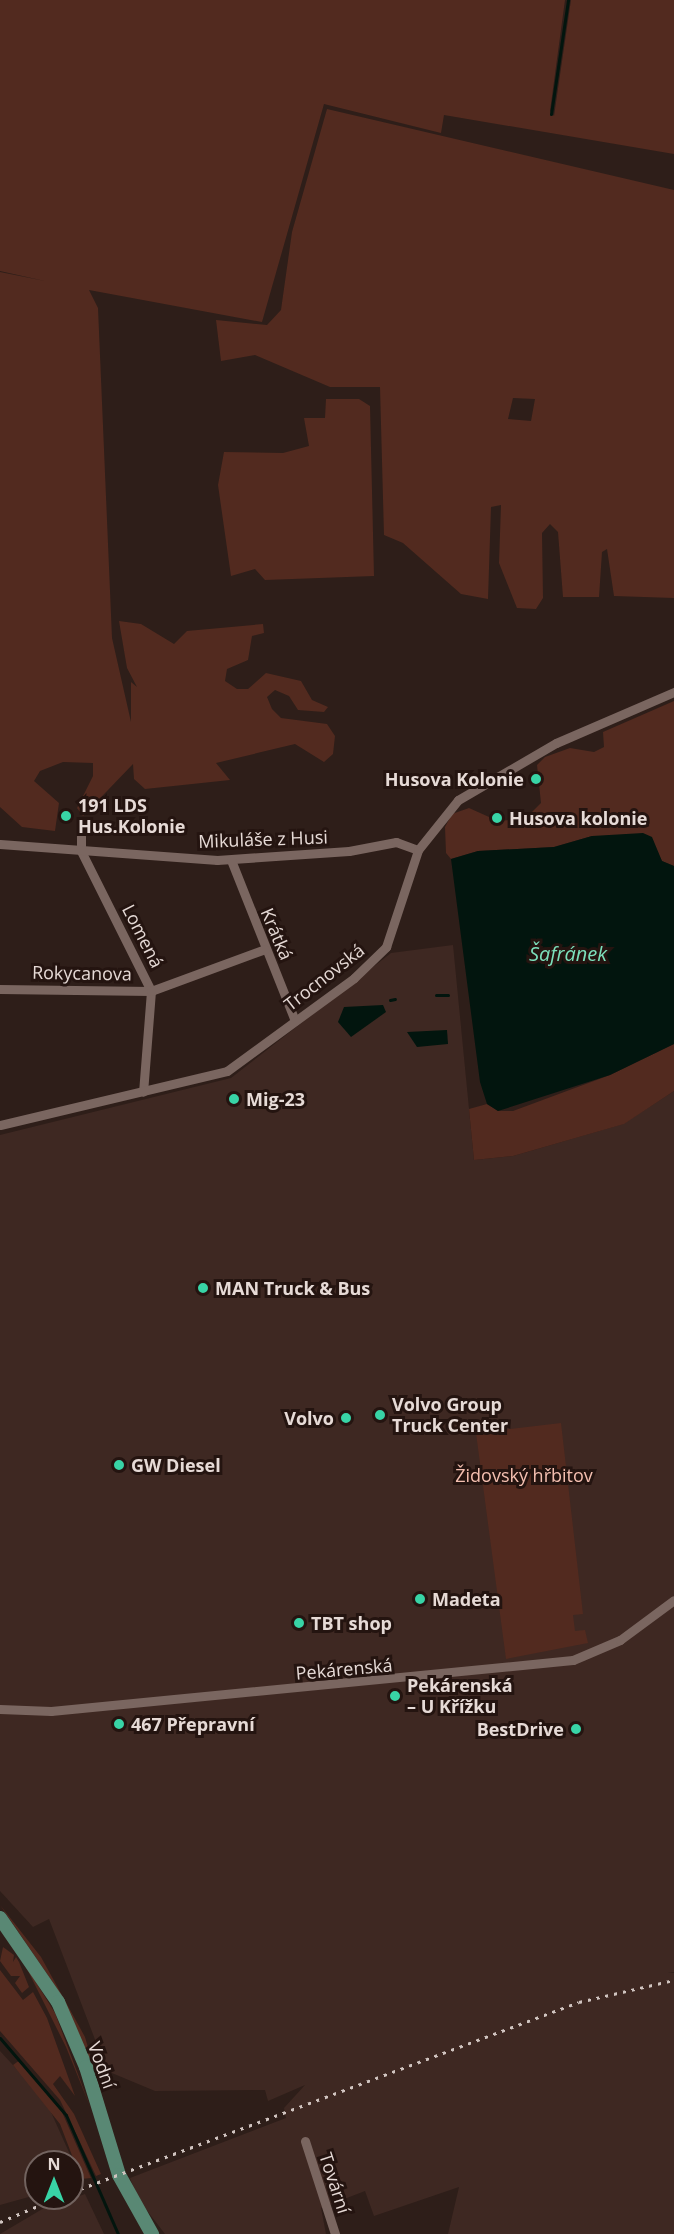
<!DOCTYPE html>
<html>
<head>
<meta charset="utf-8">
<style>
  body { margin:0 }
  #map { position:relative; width:674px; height:2234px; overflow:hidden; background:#2e1e19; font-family:"Open Sans",sans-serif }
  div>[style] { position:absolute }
  .built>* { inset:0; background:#3e2822 }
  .green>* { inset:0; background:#522a1f }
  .water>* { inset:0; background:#02150e }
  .stream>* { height:3px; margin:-1.5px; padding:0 1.5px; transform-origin:1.5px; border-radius:1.5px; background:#02150e }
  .street>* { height:9px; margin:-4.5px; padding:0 4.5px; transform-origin:4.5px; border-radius:4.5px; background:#7a6660 }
  .secondary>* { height:14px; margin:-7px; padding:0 7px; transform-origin:7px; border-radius:7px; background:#598874 }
  .rail>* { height:3px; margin-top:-1.5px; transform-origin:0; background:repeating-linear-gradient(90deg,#d0c4c0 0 3px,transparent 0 9px) }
  .dots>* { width:16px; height:16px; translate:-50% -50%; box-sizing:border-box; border:3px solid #241410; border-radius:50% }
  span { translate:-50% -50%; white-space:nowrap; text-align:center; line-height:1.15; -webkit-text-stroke:6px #241410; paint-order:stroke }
  .poi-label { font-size:18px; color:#e6dad6; font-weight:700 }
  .right { translate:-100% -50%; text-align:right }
  .left { translate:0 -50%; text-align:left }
  .street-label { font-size:18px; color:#e6dad6 }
  .park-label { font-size:18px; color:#f4bfb0 }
  .water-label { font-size:20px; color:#7ce0bc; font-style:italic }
  .north { position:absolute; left:24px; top:2150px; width:60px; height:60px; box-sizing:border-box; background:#241410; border:2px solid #72635f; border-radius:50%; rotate:0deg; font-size:16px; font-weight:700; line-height:24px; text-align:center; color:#e6dad6 }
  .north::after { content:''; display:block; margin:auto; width:21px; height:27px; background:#38d4a6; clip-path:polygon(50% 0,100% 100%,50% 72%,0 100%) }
</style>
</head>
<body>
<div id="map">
  <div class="built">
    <div style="clip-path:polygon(453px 945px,474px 1160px,513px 1156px,623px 1124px,674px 1091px,674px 1972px,668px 1973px,674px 1973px,674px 2234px,448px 2234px,459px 2187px,374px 2216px,365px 2191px,321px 2208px,326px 2234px,165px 2234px,138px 2199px,130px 2178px,286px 2118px,284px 2108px,305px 2085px,268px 2101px,265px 2090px,155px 2091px,107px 2071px,49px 1919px,33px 1927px,0 1891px,0 1135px,231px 1078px,391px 953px)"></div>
    <div style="clip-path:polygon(0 2051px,46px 2101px,81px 2179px,72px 2182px,72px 2162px,36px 2162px,36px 2195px,0 2205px)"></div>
    <div style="clip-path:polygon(85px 2194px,104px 2234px,0 2234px,44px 2208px)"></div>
  </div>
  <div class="green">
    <div style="clip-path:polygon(0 0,565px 0,550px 111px,554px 116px,571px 0,674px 0,674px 154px,444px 115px,441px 133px,324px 104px,262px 322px,89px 290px,98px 308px,112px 638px,131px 722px,131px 682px,137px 687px,127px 668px,119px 621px,141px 624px,174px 644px,187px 631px,263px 624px,264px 633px,252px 636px,248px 660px,227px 669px,225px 681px,237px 689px,248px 689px,266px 673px,301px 681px,312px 700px,328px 707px,324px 712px,298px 710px,289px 696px,275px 690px,267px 697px,272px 709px,281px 718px,327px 724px,335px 736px,333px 754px,324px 762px,295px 744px,216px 763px,230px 780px,145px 789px,134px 779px,133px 764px,83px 816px,77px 808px,93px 776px,93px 763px,63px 762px,40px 771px,34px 781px,59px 803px,55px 831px,22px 827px,0 807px,0 272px,45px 281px,0 271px)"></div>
    <div style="clip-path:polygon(evenodd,327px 109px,674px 190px,674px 598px,614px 596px,607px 549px,602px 552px,599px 597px,563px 597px,558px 532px,550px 524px,542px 533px,543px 598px,536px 609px,517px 608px,499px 563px,501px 505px,491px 507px,488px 599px,461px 594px,403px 543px,384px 535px,380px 387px,330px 387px,255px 355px,221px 361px,216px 320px,267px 325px,281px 310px,292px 232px,327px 109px,513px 398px,535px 399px,531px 421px,508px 419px,513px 398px)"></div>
    <div style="clip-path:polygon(326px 399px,359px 399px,370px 406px,374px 576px,265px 580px,255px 569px,231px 576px,218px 485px,224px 452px,283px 453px,309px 446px,304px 418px,325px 418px)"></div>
    <div style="clip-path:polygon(674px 701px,674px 866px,662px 861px,657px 852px,592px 836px,554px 847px,478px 851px,451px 859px,446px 853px,445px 827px,452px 814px,469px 808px,498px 821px,525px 819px,541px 803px,537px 765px,545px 757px,570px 748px,594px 752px,604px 747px,603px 732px)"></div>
    <div style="clip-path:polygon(674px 1044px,674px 1091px,624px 1124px,513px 1156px,474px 1160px,469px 1109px,487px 1104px,498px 1111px,513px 1111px,610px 1075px)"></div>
    <div style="clip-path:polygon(561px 1423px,583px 1614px,573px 1615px,575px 1631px,585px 1630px,588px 1643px,506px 1659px,476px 1433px)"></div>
    <div style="clip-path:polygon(0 1905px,41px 1957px,85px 2037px,122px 2166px,56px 1987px)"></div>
    <div style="clip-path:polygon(3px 1947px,14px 1955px,13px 1962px,16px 1957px,19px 1962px,29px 1987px,22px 1993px,15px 1983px,20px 1976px,11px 1976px,0 1961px)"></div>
    <div style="clip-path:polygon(24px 1963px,55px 2013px,91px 2109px,66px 2047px)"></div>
    <div style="clip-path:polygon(0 1970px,23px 2000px,33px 1992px,47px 2018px,75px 2096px,60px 2076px,53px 2084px,74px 2114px,101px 2174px,96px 2176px,60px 2100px,0 2031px)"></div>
    <div style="clip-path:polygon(20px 2060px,62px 2112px,91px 2178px,81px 2179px,60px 2124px,13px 2065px)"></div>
  </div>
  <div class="water">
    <div style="clip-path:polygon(643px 833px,652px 837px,662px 861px,674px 866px,674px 1044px,610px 1075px,498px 1111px,487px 1104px,480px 1082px,451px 859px,478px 851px,554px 847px,592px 836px)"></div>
    <div style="clip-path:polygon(383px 1005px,386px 1012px,351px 1037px,338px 1022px,344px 1007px)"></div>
    <div style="clip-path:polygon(447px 1030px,448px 1044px,417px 1047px,407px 1032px)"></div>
  </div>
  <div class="stream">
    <div style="left:551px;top:114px;width:115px;rotate:-81.5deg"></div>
    <div style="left:436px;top:995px;width:12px"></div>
    <div style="left:390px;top:1000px;width:5px;rotate:-11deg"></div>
    <div style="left:0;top:2038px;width:101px;rotate:49.4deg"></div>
    <div style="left:66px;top:2115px;width:130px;rotate:66.4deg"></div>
  </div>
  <div class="street">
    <div style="left:81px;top:836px;width:15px;rotate:90deg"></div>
    <div style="left:81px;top:851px;width:157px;rotate:63.4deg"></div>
    <div style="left:151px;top:991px;width:101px;rotate:94.5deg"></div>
    <div style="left:0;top:844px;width:218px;rotate:4.2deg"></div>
    <div style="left:217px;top:860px;width:132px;rotate:-3.9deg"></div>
    <div style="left:349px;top:851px;width:48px;rotate:-10.8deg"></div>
    <div style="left:396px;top:842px;width:23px;rotate:20deg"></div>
    <div style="left:231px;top:860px;width:173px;rotate:68.3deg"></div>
    <div style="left:0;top:989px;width:151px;rotate:0.8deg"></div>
    <div style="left:151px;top:991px;width:121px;rotate:-20.2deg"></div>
    <div style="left:0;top:1125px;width:233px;rotate:-13.4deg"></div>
    <div style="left:227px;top:1071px;width:157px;rotate:-36.2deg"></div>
    <div style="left:354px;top:978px;width:45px;rotate:-44.1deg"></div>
    <div style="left:386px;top:947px;width:102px;rotate:-71.7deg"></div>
    <div style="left:418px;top:850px;width:64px;rotate:-51.3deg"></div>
    <div style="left:458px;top:800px;width:113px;rotate:-30.2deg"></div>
    <div style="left:556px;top:743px;width:129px;rotate:-23.4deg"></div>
    <div style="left:0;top:1709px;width:51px;rotate:2.2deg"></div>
    <div style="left:51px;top:1711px;width:524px;rotate:-5.58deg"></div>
    <div style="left:573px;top:1660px;width:51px;rotate:-23.1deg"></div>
    <div style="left:620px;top:1640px;width:67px;rotate:-36.5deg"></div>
    <div style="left:305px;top:2141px;width:98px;rotate:72.1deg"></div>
  </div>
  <div class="secondary">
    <div style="left:0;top:1918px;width:102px;rotate:55.4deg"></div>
    <div style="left:58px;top:2002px;width:71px;rotate:66.7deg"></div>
    <div style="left:86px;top:2067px;width:113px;rotate:73deg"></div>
    <div style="left:119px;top:2175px;width:68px;rotate:60.8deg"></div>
  </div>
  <div class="rail">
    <div style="left:72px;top:2192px;width:541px;rotate:-20.54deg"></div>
    <div style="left:579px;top:2002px;width:98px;rotate:-13deg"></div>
    <div style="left:0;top:2222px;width:62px;rotate:-22.8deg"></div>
  </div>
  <div class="dots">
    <div style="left:536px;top:779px;background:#38d4a6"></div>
    <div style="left:66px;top:816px;background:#38d4a6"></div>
    <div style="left:497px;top:818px;background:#38d4a6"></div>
    <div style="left:234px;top:1099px;background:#38d4a6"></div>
    <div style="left:203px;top:1288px;background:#38d4a6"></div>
    <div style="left:380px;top:1415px;background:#38d4a6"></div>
    <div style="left:346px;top:1418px;background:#38d4a6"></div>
    <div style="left:119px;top:1465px;background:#38d4a6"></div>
    <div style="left:420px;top:1599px;background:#38d4a6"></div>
    <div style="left:299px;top:1623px;background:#38d4a6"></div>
    <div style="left:395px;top:1696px;background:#38d4a6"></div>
    <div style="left:119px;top:1724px;background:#38d4a6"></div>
    <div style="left:576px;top:1729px;background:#38d4a6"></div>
  </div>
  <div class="poi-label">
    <span class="right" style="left:524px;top:779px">Husova Kolonie</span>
    <span class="left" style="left:78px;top:816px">191 LDS<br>Hus.Kolonie</span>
    <span class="left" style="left:509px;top:818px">Husova kolonie</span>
    <span class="left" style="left:246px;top:1099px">Mig-23</span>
    <span class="left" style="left:215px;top:1288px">MAN Truck &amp; Bus</span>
    <span class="left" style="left:392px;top:1415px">Volvo Group<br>Truck Center</span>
    <span class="right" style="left:334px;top:1418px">Volvo</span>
    <span class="left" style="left:131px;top:1465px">GW Diesel</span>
    <span class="left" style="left:432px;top:1599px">Madeta</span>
    <span class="left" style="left:311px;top:1623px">TBT shop</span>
    <span class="left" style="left:407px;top:1696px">Pekárenská<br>– U Křížku</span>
    <span class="left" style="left:131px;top:1724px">467 Přepravní</span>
    <span class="right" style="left:564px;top:1729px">BestDrive</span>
  </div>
  <div class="street-label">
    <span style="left:263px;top:839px;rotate:-2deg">Mikuláše z Husi</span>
    <span style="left:277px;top:934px;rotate:67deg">Krátká</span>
    <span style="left:143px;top:936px;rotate:63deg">Lomená</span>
    <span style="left:82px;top:973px;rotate:1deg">Rokycanova</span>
    <span style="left:324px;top:977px;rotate:-38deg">Trocnovská</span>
    <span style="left:344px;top:1669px;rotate:-5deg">Pekárenská</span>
    <span style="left:102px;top:2065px;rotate:70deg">Vodní</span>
    <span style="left:335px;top:2183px;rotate:72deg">Tovární</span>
  </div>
  <div class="park-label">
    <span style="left:524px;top:1475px">Židovský hřbitov</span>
  </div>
  <div class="water-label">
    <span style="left:568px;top:953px">Šafránek</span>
  </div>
  <div class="north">N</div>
</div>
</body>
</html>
